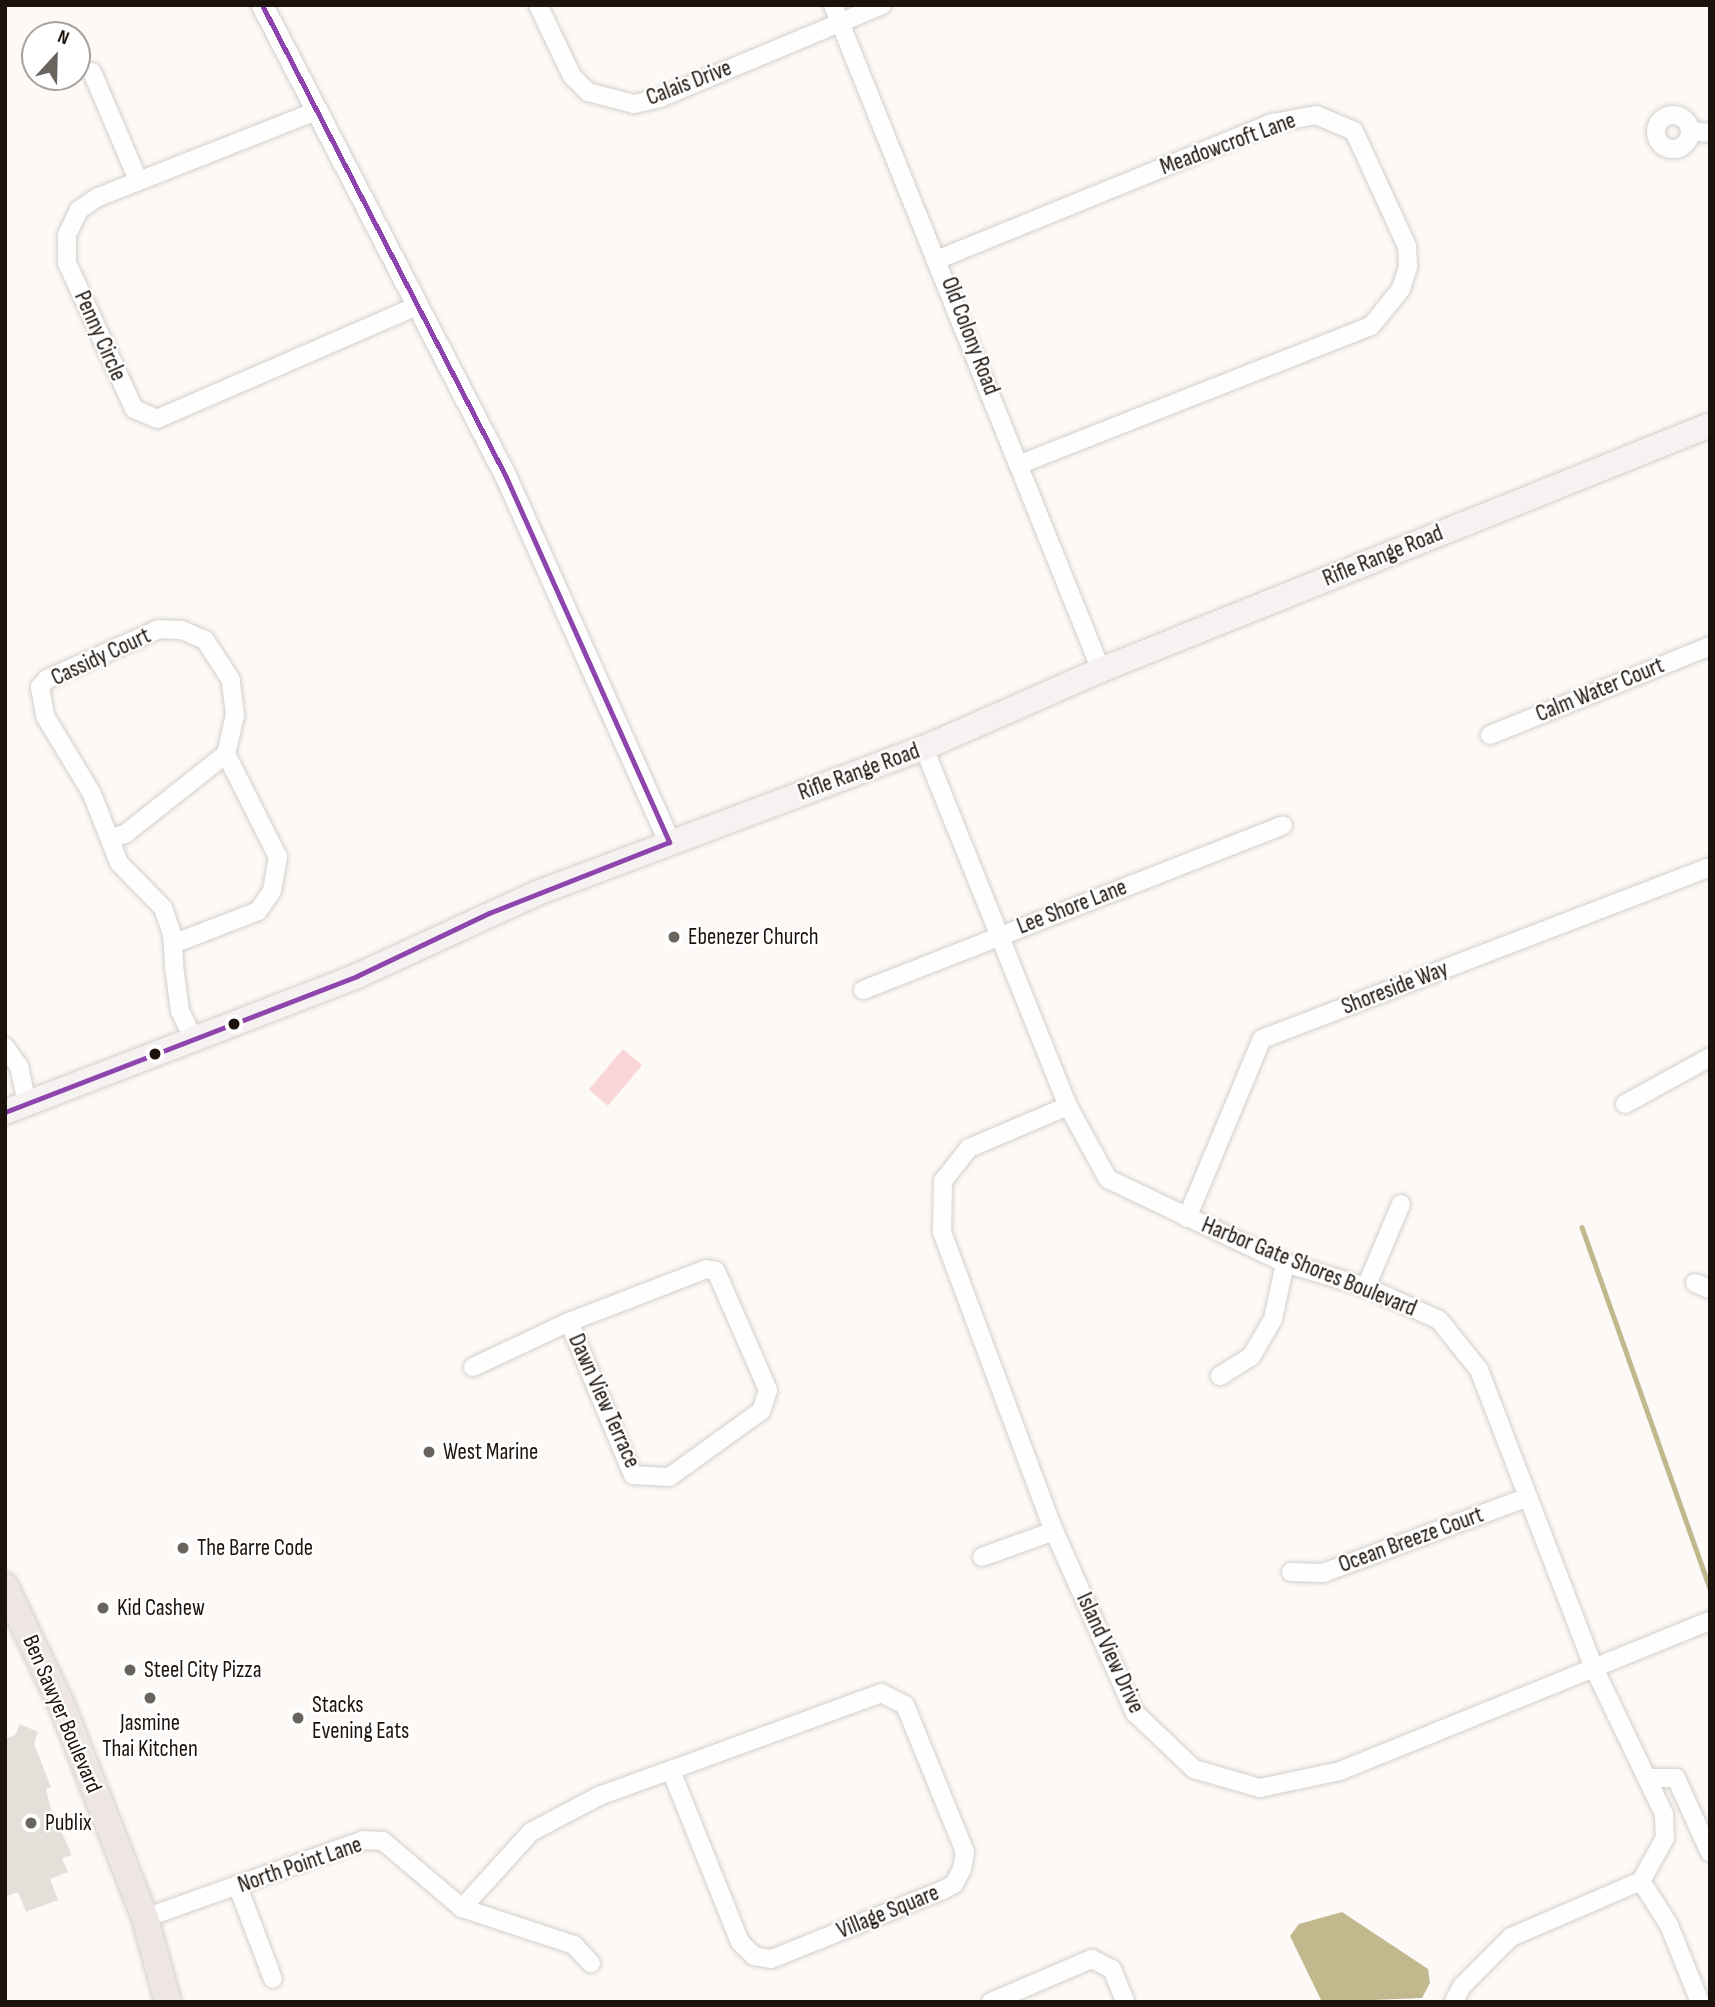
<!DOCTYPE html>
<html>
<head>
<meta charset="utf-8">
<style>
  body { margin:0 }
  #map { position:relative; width:1715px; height:2007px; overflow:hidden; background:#fcf9f7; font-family:"Sofia Sans Condensed",sans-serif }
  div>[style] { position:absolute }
  .green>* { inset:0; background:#f9d6d5; transform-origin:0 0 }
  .water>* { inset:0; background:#c1b88d }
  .stream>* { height:4.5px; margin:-2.25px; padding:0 2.25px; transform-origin:2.25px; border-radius:2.25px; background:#c1b88d }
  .building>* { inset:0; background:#e4dfd9 }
  .roads { filter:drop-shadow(0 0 2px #d4cfca) drop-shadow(0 0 2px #d4cfca) }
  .minor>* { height:18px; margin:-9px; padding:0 9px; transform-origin:9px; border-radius:9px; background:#fffefe }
  .minor>.ring { margin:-9px; padding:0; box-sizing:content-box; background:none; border:18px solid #fffefe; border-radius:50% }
  .tertiary>* { height:21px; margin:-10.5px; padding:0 10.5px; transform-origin:10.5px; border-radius:10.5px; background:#fffefe }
  .secondary>* { height:24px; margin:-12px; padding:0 12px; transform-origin:12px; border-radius:12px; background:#f5f2f1 }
  .primary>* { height:26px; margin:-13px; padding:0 13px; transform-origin:13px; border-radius:13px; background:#eee6e3 }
  .bus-1>* { height:5px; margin:-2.5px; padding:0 2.5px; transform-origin:2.5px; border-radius:2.5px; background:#8e44ad }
  .dots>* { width:19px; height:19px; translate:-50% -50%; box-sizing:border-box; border:4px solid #fff; border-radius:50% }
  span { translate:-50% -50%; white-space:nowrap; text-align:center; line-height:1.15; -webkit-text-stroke:5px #fff; paint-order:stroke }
  .street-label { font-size:23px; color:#1c130d }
  .poi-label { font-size:23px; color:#1c130d }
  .left { translate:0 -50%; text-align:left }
  .frame { position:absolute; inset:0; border:7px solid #1c130d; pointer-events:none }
  .north { position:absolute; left:21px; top:21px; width:70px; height:70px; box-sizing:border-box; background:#fff; border:2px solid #a4a19e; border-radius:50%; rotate:22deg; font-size:19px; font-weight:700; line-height:28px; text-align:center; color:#1c130d }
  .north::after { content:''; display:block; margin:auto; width:24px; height:32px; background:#6a645f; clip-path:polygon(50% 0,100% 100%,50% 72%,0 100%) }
</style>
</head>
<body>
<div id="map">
  <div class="green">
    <div style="left:623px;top:1049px;width:25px;height:53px;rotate:40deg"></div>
  </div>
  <div class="water">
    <div style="clip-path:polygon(1342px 1912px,1428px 1969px,1430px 1983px,1422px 1998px,1322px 2002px,1290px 1936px,1299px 1924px)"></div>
  </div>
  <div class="stream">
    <div style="left:1582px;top:1227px;width:384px;rotate:70.5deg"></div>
  </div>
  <div class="building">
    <div style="clip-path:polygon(20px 1724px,38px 1732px,34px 1744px,51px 1787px,46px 1789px,51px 1809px,72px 1855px,62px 1858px,68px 1872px,50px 1879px,58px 1900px,26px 1912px,18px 1892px,5px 1897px,5px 1739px,15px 1735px)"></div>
  </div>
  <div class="roads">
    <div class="minor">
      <div style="left:538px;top:5px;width:79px;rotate:64.4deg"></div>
      <div style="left:572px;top:76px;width:23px;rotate:45deg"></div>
      <div style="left:588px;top:92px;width:48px;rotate:14.6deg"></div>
      <div style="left:634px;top:104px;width:27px;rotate:-13deg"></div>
      <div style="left:660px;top:98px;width:241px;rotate:-22.7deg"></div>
      <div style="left:833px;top:5px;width:717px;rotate:68.05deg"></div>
      <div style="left:92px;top:72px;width:117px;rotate:66.9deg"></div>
      <div style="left:314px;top:112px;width:232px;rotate:158.5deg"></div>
      <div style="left:98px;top:197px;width:23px;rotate:146deg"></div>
      <div style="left:79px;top:210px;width:28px;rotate:116deg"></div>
      <div style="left:67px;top:235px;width:28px;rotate:90deg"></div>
      <div style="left:67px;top:263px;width:161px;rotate:65.3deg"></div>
      <div style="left:134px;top:409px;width:25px;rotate:23deg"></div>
      <div style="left:157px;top:419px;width:286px;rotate:-23.5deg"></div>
      <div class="ring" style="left:1656px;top:115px;width:16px;height:16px"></div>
      <div style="left:1691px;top:131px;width:19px;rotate:6deg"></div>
      <div style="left:939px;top:259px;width:361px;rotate:-22.2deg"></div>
      <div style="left:1273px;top:123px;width:44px;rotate:-10.5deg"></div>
      <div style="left:1316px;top:115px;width:41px;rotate:22.8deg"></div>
      <div style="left:1354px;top:131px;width:127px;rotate:65.3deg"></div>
      <div style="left:1407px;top:246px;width:21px;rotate:87deg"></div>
      <div style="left:1408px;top:267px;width:23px;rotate:108deg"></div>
      <div style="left:1401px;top:289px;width:48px;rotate:129deg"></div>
      <div style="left:1371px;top:326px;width:377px;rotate:158.5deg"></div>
      <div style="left:1490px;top:735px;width:237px;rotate:-22deg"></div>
      <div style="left:924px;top:748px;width:386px;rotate:68.1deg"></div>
      <div style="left:1068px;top:1106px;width:83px;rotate:61.3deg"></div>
      <div style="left:1108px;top:1179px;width:196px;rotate:25.4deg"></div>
      <div style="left:1285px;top:1263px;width:84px;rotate:16.5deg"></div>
      <div style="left:1366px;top:1287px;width:80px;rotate:24.3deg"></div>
      <div style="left:1439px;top:1320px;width:64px;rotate:51.3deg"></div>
      <div style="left:1479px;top:1370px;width:317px;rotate:68.9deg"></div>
      <div style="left:1593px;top:1666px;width:164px;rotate:64.4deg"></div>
      <div style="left:1664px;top:1814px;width:24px;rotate:88deg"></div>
      <div style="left:1665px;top:1838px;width:49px;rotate:119.2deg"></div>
      <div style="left:1641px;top:1881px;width:142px;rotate:156.7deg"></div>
      <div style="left:1511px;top:1937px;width:69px;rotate:135deg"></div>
      <div style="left:1462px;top:1986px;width:18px;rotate:117deg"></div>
      <div style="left:110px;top:838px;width:16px;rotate:-15deg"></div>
      <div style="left:125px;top:834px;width:129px;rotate:-38.4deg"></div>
      <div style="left:173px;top:944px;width:91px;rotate:-21.2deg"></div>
      <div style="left:258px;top:911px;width:24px;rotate:-55deg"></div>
      <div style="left:272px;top:891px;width:35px;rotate:-80deg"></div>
      <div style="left:278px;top:857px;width:115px;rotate:-116.8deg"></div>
      <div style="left:226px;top:754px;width:40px;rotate:-77deg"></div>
      <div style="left:235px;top:715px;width:35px;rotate:-97deg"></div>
      <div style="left:231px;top:680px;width:48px;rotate:-123deg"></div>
      <div style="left:205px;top:640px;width:25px;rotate:-157deg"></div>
      <div style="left:182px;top:630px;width:23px;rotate:-178deg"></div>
      <div style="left:159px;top:629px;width:123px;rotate:155.9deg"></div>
      <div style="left:47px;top:679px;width:11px;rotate:131deg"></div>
      <div style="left:40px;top:687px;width:29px;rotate:80deg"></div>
      <div style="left:45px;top:716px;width:91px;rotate:58.9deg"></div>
      <div style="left:92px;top:794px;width:74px;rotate:68.6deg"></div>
      <div style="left:119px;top:863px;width:63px;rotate:45.6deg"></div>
      <div style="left:163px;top:908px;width:28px;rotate:71deg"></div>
      <div style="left:172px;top:934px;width:32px;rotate:86deg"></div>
      <div style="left:174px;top:966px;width:45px;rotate:82.4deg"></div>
      <div style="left:180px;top:1011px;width:28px;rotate:64deg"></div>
      <div style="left:863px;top:990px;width:451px;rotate:-21.4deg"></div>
      <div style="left:5px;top:1047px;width:24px;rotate:54deg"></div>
      <div style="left:19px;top:1066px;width:38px;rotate:78deg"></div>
      <div style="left:1625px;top:1104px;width:97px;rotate:-28.9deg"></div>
      <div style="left:1068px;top:1106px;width:108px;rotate:157deg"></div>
      <div style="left:969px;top:1148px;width:42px;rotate:128.2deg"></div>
      <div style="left:943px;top:1181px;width:51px;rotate:91.1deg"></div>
      <div style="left:942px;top:1232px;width:319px;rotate:69.5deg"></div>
      <div style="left:1054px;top:1531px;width:199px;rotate:66deg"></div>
      <div style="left:1135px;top:1713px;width:81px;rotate:43.5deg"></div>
      <div style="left:1194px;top:1769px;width:69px;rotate:16.1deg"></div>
      <div style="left:1260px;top:1788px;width:82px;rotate:-12deg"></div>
      <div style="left:1340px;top:1771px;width:399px;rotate:-22.1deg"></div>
      <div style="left:1187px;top:1218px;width:194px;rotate:-67.3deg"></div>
      <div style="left:1262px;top:1039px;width:480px;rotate:-21deg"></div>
      <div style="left:1695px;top:1283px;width:16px;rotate:22deg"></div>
      <div style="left:1366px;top:1287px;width:90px;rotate:-67.1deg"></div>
      <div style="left:473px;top:1367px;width:106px;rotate:-25.1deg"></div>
      <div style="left:569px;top:1322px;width:147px;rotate:-21.1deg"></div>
      <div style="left:706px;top:1269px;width:10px;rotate:11deg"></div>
      <div style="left:716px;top:1271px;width:130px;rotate:66.4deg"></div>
      <div style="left:768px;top:1390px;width:22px;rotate:108deg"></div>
      <div style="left:761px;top:1411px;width:113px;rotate:144.3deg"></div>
      <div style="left:669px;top:1477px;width:36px;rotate:-177deg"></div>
      <div style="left:633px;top:1475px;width:166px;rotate:-112.7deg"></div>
      <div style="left:1220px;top:1376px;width:36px;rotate:-32deg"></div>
      <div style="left:1251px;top:1357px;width:44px;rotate:-59.9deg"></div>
      <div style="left:1273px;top:1319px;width:57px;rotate:-77.9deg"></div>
      <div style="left:982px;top:1557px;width:77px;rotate:-19.9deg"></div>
      <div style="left:1291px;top:1572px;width:32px;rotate:2deg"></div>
      <div style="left:1323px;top:1573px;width:219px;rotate:-20.3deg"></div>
      <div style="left:881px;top:1693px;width:27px;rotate:27deg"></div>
      <div style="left:905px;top:1705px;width:159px;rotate:67.8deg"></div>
      <div style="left:965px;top:1852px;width:17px;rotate:100deg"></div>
      <div style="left:962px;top:1869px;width:17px;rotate:118deg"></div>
      <div style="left:954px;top:1884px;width:13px;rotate:151deg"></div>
      <div style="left:943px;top:1890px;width:185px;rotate:158.1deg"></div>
      <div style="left:771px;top:1959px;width:17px;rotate:-170deg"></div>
      <div style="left:754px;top:1956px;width:20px;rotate:-135deg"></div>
      <div style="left:740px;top:1942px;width:185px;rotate:-111.9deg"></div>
      <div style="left:671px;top:1770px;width:224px;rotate:-20.1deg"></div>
      <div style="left:1649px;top:1778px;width:27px"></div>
      <div style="left:1676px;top:1778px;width:82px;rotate:65.6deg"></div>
      <div style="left:1641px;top:1881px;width:52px;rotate:57.5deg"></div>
      <div style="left:1669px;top:1925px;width:83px;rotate:68.1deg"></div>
      <div style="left:238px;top:1887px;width:98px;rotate:69.2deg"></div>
      <div style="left:462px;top:1908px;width:103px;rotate:-47.8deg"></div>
      <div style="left:531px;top:1832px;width:77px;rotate:-27.9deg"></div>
      <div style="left:599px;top:1796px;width:77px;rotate:-19.9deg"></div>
      <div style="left:145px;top:1918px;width:232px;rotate:-19.6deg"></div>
      <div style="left:364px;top:1840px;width:19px;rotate:3deg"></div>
      <div style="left:383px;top:1841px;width:104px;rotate:40.3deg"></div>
      <div style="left:462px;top:1908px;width:118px;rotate:18.3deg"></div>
      <div style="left:574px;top:1945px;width:25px;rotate:47deg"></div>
      <div style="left:991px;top:2002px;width:110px;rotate:-23.1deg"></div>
      <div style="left:1092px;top:1959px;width:22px;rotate:27deg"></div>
      <div style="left:1112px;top:1969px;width:35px;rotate:68deg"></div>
    </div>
    <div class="tertiary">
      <div style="left:262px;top:5px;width:531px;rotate:62.66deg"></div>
      <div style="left:506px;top:477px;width:400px;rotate:65.9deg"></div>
    </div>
    <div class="secondary">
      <div style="left:5px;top:1112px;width:377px;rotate:-21.1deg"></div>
      <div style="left:357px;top:976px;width:201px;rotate:-24.7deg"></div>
      <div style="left:540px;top:892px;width:410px;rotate:-20.6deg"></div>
      <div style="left:924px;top:748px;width:193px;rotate:-23.8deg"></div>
      <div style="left:1101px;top:670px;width:656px;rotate:-21.91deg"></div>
    </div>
    <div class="primary">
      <div style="left:5px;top:1586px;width:133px;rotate:64.6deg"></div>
      <div style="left:62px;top:1706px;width:228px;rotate:68.6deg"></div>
      <div style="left:145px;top:1918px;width:87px;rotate:74.7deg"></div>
    </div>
  </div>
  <div class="bus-1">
    <div style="left:262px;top:5px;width:531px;rotate:62.66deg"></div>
    <div style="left:506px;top:477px;width:400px;rotate:65.9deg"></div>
    <div style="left:5px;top:1112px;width:377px;rotate:-21.1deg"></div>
    <div style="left:357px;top:976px;width:146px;rotate:-25.5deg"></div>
    <div style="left:489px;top:913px;width:193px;rotate:-21.5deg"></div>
  </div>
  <div class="dots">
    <div style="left:674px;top:937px;background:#6a645f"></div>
    <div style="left:234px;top:1024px;background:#1c130d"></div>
    <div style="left:155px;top:1054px;background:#1c130d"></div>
    <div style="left:429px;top:1452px;background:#6a645f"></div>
    <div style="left:183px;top:1548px;background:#6a645f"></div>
    <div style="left:103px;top:1608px;background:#6a645f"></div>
    <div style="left:130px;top:1670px;background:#6a645f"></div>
    <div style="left:150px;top:1698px;background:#6a645f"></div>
    <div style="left:298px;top:1718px;background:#6a645f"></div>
    <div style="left:31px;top:1823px;background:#6a645f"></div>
  </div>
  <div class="street-label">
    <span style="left:689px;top:83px;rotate:-21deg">Calais Drive</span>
    <span style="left:1228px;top:144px;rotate:-20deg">Meadowcroft Lane</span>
    <span style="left:100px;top:336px;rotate:66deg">Penny Circle</span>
    <span style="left:970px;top:336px;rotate:69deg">Old Colony Road</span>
    <span style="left:1383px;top:556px;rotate:-22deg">Rifle Range Road</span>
    <span style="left:101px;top:657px;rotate:-25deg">Cassidy Court</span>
    <span style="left:1600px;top:690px;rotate:-22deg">Calm Water Court</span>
    <span style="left:859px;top:772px;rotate:-20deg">Rifle Range Road</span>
    <span style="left:1072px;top:907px;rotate:-21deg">Lee Shore Lane</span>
    <span style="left:1395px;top:988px;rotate:-21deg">Shoreside Way</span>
    <span style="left:1309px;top:1267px;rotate:22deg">Harbor Gate Shores Boulevard</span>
    <span style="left:604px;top:1401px;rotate:66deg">Dawn View Terrace</span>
    <span style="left:1411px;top:1540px;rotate:-20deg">Ocean Breeze Court</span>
    <span style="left:1110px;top:1653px;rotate:65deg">Island View Drive</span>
    <span style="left:62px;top:1714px;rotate:67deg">Ben Sawyer Boulevard</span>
    <span style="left:300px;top:1865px;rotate:-19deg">North Point Lane</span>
    <span style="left:888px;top:1912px;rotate:-22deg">Village Square</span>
  </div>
  <div class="poi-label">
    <span class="left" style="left:688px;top:937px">Ebenezer Church</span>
    <span class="left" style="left:443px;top:1452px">West Marine</span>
    <span class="left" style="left:197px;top:1548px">The Barre Code</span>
    <span class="left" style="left:117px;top:1608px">Kid Cashew</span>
    <span class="left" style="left:144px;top:1670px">Steel City Pizza</span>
    <span class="left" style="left:312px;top:1718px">Stacks<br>Evening Eats</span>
    <span style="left:150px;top:1736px">Jasmine<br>Thai Kitchen</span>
    <span class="left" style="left:45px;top:1823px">Publix</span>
  </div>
  <div class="frame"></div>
  <div class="north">N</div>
</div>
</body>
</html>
